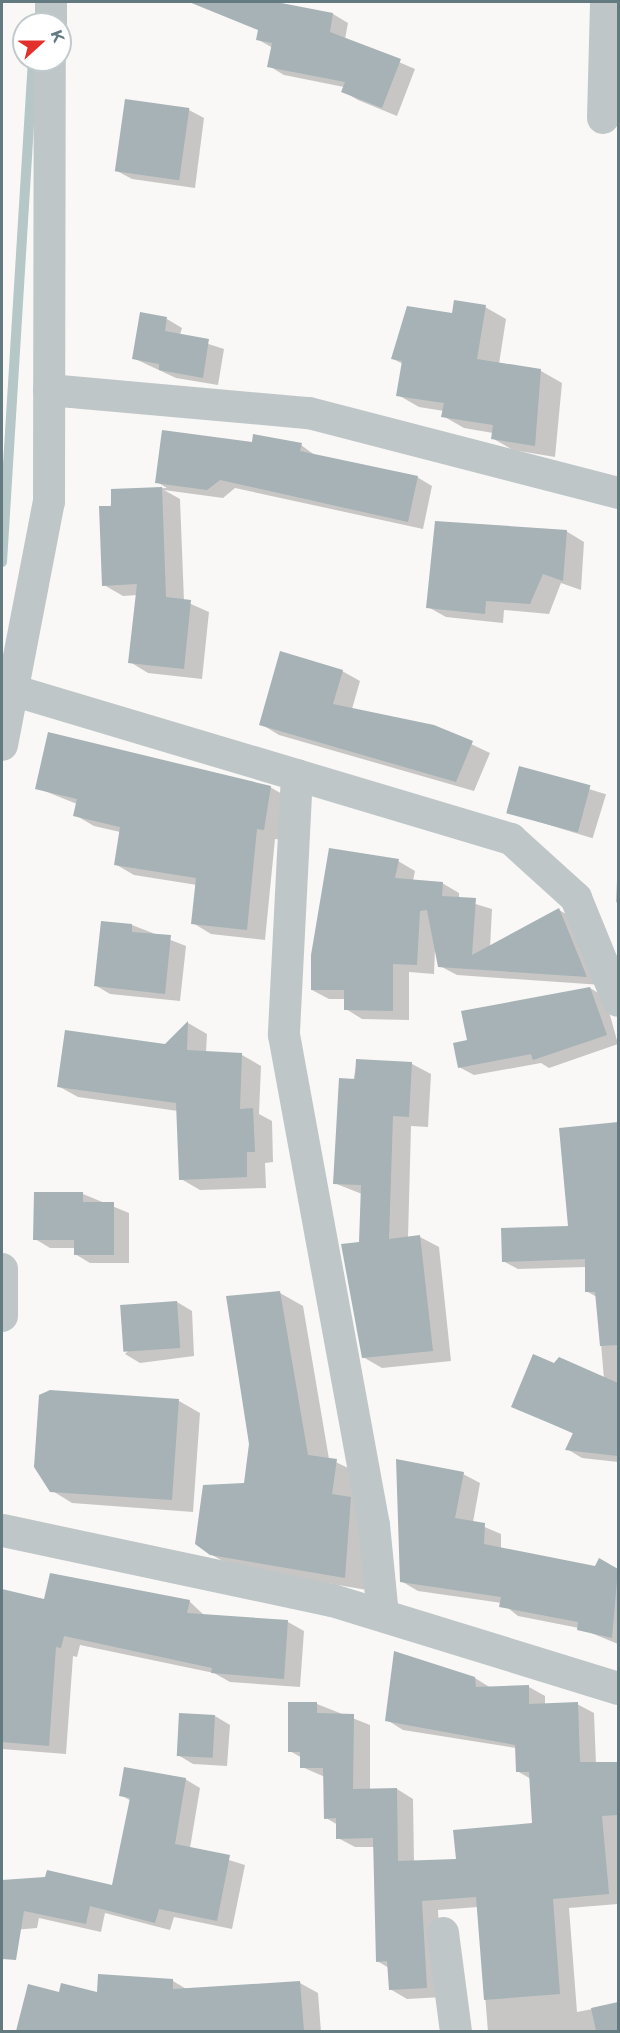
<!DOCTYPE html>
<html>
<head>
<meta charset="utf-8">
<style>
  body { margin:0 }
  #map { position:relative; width:620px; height:2033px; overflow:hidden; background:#f9f8f6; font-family:Montserrat,sans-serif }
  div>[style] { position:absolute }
  .shadow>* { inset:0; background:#0003; transform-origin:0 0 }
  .stream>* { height:10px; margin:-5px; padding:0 5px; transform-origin:5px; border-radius:5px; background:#b6c7c7 }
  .building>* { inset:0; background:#a6b2b5; transform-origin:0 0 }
  .minor>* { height:32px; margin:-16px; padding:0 16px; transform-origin:16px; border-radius:16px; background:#bfc6c8 }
  .tertiary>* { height:33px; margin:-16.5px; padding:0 16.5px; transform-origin:16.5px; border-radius:16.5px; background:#bfc6c8 }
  span { translate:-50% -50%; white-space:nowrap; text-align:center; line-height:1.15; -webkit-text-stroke:6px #fff; paint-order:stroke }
  .frame { position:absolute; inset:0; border:3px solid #647a81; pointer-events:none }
  .north { position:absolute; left:12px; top:12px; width:60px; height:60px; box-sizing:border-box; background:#fff; border:2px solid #c1cacd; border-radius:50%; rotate:69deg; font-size:16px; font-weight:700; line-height:24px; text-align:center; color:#647a81 }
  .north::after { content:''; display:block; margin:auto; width:21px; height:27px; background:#e4302b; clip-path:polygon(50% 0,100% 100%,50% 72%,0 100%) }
</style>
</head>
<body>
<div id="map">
  <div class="shadow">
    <div style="clip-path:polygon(265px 2px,333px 14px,348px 23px,345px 39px,415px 69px,397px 116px,358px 100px,343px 91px,344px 87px,284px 75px,269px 66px,273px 48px,257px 39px)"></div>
    <div style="clip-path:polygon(127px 101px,189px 110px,204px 118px,195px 188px,132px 179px,117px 171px)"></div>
    <div style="clip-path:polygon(485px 307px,506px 319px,499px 364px,541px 371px,562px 383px,555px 457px,513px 450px,492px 438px,493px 433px,464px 428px,443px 416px,444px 411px,419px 407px,398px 395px,403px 364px,393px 359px,453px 315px)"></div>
    <div style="clip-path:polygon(167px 319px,182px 328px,180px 335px,224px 349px,218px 385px,176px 378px,133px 358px)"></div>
    <div style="clip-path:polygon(253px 444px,301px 445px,316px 456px,417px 477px,432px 486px,423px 529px,235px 488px,223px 498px,164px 490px,180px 499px,184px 601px,209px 612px,202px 679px,148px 673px,130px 662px,137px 595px,123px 596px,104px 585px,112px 490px,167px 488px,157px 482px)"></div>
    <div style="clip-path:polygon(566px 531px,584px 542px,581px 590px,561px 583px,549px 614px,504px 610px,503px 623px,446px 617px,428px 607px)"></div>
    <div style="clip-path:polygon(342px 671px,360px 681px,352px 709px,433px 726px,490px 753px,474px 791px,279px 735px,261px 724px)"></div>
    <div style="left:520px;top:768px;width:90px;height:46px;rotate:17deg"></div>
    <div style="clip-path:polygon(270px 787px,289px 798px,283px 840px,275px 839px,265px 940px,211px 934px,193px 923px,197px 885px,134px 875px,115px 864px,120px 832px,94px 826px,75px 815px,77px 804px,37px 788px)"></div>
    <div style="clip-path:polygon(618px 857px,618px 903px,616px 902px)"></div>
    <div style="clip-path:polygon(398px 861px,415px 871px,413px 881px,442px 883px,459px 893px,459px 899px,492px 909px,490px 948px,559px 910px,575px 919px,602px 985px,457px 975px,440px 966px,435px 949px,434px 974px,409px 972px,409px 1020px,362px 1019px,346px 1009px,346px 999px,329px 999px,312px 990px)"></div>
    <div style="clip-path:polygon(132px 925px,186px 946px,180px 1001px,110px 994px,95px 985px)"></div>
    <div style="clip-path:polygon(590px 988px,605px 997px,618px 1044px,549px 1068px,541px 1063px,474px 1075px,459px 1067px,468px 1041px)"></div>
    <div style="clip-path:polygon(188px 1023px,207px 1034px,206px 1053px,242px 1055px,261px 1066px,259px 1114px,272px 1121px,273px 1162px,265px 1163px,266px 1188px,200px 1190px,181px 1179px,178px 1111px,78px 1097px,58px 1086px,165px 1045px)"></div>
    <div style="clip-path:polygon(357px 1061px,412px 1064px,431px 1074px,428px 1127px,411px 1126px,408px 1238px,420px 1237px,439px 1247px,451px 1361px,382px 1368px,363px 1357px,362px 1194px,334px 1183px)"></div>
    <div style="clip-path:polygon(618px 1124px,618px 1462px,582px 1458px,567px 1449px,574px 1434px,513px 1406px,555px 1365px,604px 1379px,597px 1297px,586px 1291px,586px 1267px,518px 1269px,503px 1261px,569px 1228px,560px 1129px)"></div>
    <div style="clip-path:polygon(83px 1194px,129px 1213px,129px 1263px,90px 1263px,75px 1254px,75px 1248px,50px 1248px,35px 1239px)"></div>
    <div style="clip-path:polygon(280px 1293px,303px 1306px,329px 1459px,359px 1473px,372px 1511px,367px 1590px,234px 1567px,210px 1554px,245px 1484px)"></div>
    <div style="clip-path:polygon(177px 1302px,192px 1311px,194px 1356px,140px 1363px,125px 1354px)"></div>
    <div style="clip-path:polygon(179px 1401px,200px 1413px,193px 1512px,72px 1503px,51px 1490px)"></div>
    <div style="clip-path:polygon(463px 1474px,480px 1483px,473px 1522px,501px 1534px,501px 1549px,595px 1568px,600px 1560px,618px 1571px,618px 1644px,579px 1628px,518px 1616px,502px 1603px,418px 1591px,401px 1581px)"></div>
    <div style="clip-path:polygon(2px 1590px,45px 1601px,189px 1601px,205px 1616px,288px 1622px,304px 1631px,300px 1687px,230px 1682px,214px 1673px,80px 1645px,77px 1657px,73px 1656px,66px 1754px,2px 1749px)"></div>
    <div style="clip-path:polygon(475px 1678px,491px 1688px,529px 1687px,545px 1696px,545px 1705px,577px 1704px,594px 1713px,596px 1764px,618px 1763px,618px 1904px,569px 1908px,577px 2012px,618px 2004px,618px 2032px,488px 2032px,478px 1907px,438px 1910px,443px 1997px,407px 1999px,390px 1989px,389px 1968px,377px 1961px,375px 1847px,355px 1847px,338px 1838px,338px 1825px,326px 1818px,325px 1777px,302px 1767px,302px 1758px,290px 1751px,290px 1704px,317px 1704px,370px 1725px,370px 1790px,397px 1789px,413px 1799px,414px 1862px,457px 1861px,534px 1824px,531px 1779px,517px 1771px,516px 1748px,403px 1730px,387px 1720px)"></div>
    <div style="clip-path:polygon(215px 1716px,230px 1725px,227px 1766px,193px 1764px,178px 1755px)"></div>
    <div style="clip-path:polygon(185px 1779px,200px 1788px,190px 1848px,245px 1865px,232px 1929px,174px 1917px,170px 1930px,105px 1913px,101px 1932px,39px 1918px,37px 1928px,2px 1931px,2px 1882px,46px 1878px,113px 1887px,131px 1801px,121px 1795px)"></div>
    <div style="clip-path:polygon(173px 1981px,188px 1990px,300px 1983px,318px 1993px,321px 2032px,18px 2032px,29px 1986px,60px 1994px,98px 1994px)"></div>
  </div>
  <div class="stream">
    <div style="left:2px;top:562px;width:503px;rotate:-86.47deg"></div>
  </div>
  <div class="building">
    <div style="clip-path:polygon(189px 2px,276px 2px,333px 13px,330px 32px,401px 59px,382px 108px,341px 92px,345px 82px,267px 67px,272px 43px,256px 40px,258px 30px)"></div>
    <div style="left:125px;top:99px;width:65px;height:73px;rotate:8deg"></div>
    <div style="clip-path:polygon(454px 300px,486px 305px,477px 359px,541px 369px,535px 446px,491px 439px,493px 425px,441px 417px,444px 403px,396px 396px,402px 361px,391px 359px,407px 306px,452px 313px)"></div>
    <div style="clip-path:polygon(140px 312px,167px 317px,165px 331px,209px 339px,203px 378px,159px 370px,159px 364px,132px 359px)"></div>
    <div style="clip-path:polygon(162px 430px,252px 442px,253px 434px,302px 443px,300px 451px,418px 476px,408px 522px,220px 480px,207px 490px,155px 483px)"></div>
    <div style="clip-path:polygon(162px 487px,166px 597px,191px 600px,184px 669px,128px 663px,137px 584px,102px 586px,99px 506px,111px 506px,111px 489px)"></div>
    <div style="clip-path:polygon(435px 521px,567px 530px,563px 581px,543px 574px,530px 604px,486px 601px,485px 614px,426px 608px)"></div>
    <div style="clip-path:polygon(280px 651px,343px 670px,333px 704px,434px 725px,473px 741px,456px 782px,259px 725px)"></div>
    <div style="clip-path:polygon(48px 732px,271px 786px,264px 830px,257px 829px,247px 930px,191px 924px,196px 878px,114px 865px,120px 827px,73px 816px,77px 799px,35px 789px)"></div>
    <div style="left:519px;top:766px;width:74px;height:49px;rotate:15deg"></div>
    <div style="clip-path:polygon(329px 848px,399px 859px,395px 878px,443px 882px,442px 896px,476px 898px,472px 955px,559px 908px,587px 977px,438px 967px,427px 910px,420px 911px,417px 965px,393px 964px,393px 1011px,344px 1010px,344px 990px,311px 990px,311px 955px)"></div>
    <div style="clip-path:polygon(101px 921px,132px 924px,132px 932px,171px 935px,165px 994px,94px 986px)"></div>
    <div style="clip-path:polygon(590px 987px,607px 1035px,533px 1060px,531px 1054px,458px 1068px,453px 1043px,467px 1040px,461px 1011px)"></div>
    <div style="clip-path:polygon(188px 1021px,187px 1050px,242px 1053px,240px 1109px,253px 1108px,255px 1152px,247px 1152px,247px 1177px,179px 1180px,176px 1103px,57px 1087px,65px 1030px,165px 1044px)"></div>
    <div style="clip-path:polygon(356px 1059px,412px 1062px,409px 1117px,393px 1116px,389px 1239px,420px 1235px,433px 1351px,362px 1358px,341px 1244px,359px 1242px,361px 1185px,333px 1184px,339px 1078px,355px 1079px)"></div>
    <div style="clip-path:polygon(618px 1122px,618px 1345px,600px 1346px,595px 1292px,585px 1292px,585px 1259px,502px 1262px,501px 1228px,568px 1226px,559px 1128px)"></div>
    <div style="clip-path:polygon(34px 1192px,83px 1192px,83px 1202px,114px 1202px,114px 1255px,74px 1255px,74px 1240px,33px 1240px)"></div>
    <div style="clip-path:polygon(280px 1291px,308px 1455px,337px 1459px,332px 1494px,351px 1497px,345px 1578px,210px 1555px,195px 1544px,203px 1485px,244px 1483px,249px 1444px,226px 1296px)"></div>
    <div style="left:177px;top:1301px;width:47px;height:57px;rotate:86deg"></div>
    <div style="clip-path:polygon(533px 1354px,554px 1363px,559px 1357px,618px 1383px,618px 1456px,565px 1450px,573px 1433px,511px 1407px)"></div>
    <div style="clip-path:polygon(50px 1390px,179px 1399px,172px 1500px,50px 1492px,34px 1467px,39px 1395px)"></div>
    <div style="clip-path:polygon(396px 1459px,464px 1472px,455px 1518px,485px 1523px,484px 1544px,595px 1566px,599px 1558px,618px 1569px,612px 1638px,577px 1630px,578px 1622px,499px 1607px,501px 1597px,400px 1582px)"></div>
    <div style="clip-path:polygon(50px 1573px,190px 1600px,187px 1613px,288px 1620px,284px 1679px,211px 1673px,212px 1668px,64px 1636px,61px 1648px,56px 1647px,49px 1746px,2px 1742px,2px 1589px,44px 1599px)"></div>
    <div style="clip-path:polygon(394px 1651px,475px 1677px,476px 1687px,529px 1685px,529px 1704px,578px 1702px,580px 1762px,618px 1762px,618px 1815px,602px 1816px,609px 1894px,553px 1899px,560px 1994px,484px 2000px,476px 1897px,422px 1901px,427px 1988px,389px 1990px,387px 1961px,376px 1962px,373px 1838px,336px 1839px,336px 1818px,324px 1819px,323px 1768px,300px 1768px,300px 1752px,288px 1752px,288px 1702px,317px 1702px,317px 1713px,354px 1714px,353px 1789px,397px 1788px,398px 1861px,456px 1859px,453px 1830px,532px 1823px,529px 1772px,516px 1772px,515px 1745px,385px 1721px)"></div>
    <div style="left:179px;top:1713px;width:36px;height:43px;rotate:3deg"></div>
    <div style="clip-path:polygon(124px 1767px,186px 1778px,175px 1844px,230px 1855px,217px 1921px,159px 1909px,155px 1923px,90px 1906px,86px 1924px,24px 1911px,16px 1960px,2px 1959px,2px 1880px,45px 1877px,47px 1870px,112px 1885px,130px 1798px,119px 1796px)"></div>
    <div style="clip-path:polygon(98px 1974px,173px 1979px,173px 1989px,300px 1981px,304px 2031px,16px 2031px,28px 1984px,59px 1992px,61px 1983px,97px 1992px)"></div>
    <div style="clip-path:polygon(618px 2002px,618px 2031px,596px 2031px,591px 2008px)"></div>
  </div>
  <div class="minor">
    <div style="left:51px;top:24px;width:22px;rotate:-90deg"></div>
    <div style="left:603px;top:118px;width:116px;rotate:-88.5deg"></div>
    <div style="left:49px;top:390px;width:261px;rotate:5.1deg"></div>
    <div style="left:309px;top:413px;width:319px;rotate:14.5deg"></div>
    <div style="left:12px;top:690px;width:521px;rotate:16.63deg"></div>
    <div style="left:511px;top:839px;width:88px;rotate:42.2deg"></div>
    <div style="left:576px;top:898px;width:111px;rotate:67.8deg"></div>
    <div style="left:2px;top:745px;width:248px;rotate:-79.1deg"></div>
    <div style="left:49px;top:502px;width:442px;rotate:-89.9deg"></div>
    <div style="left:297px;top:775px;width:260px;rotate:92.9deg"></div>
    <div style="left:284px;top:1035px;width:498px;rotate:79.6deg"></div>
    <div style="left:374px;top:1525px;width:90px;rotate:84.3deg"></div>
    <div style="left:2px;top:1269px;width:47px;rotate:90deg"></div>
    <div style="left:443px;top:1933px;width:100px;rotate:82.5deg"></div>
  </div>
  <div class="tertiary">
    <div style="left:2px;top:1530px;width:337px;rotate:12deg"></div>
    <div style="left:332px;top:1600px;width:299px;rotate:17.1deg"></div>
  </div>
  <div class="frame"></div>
  <div class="north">K</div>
</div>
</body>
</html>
